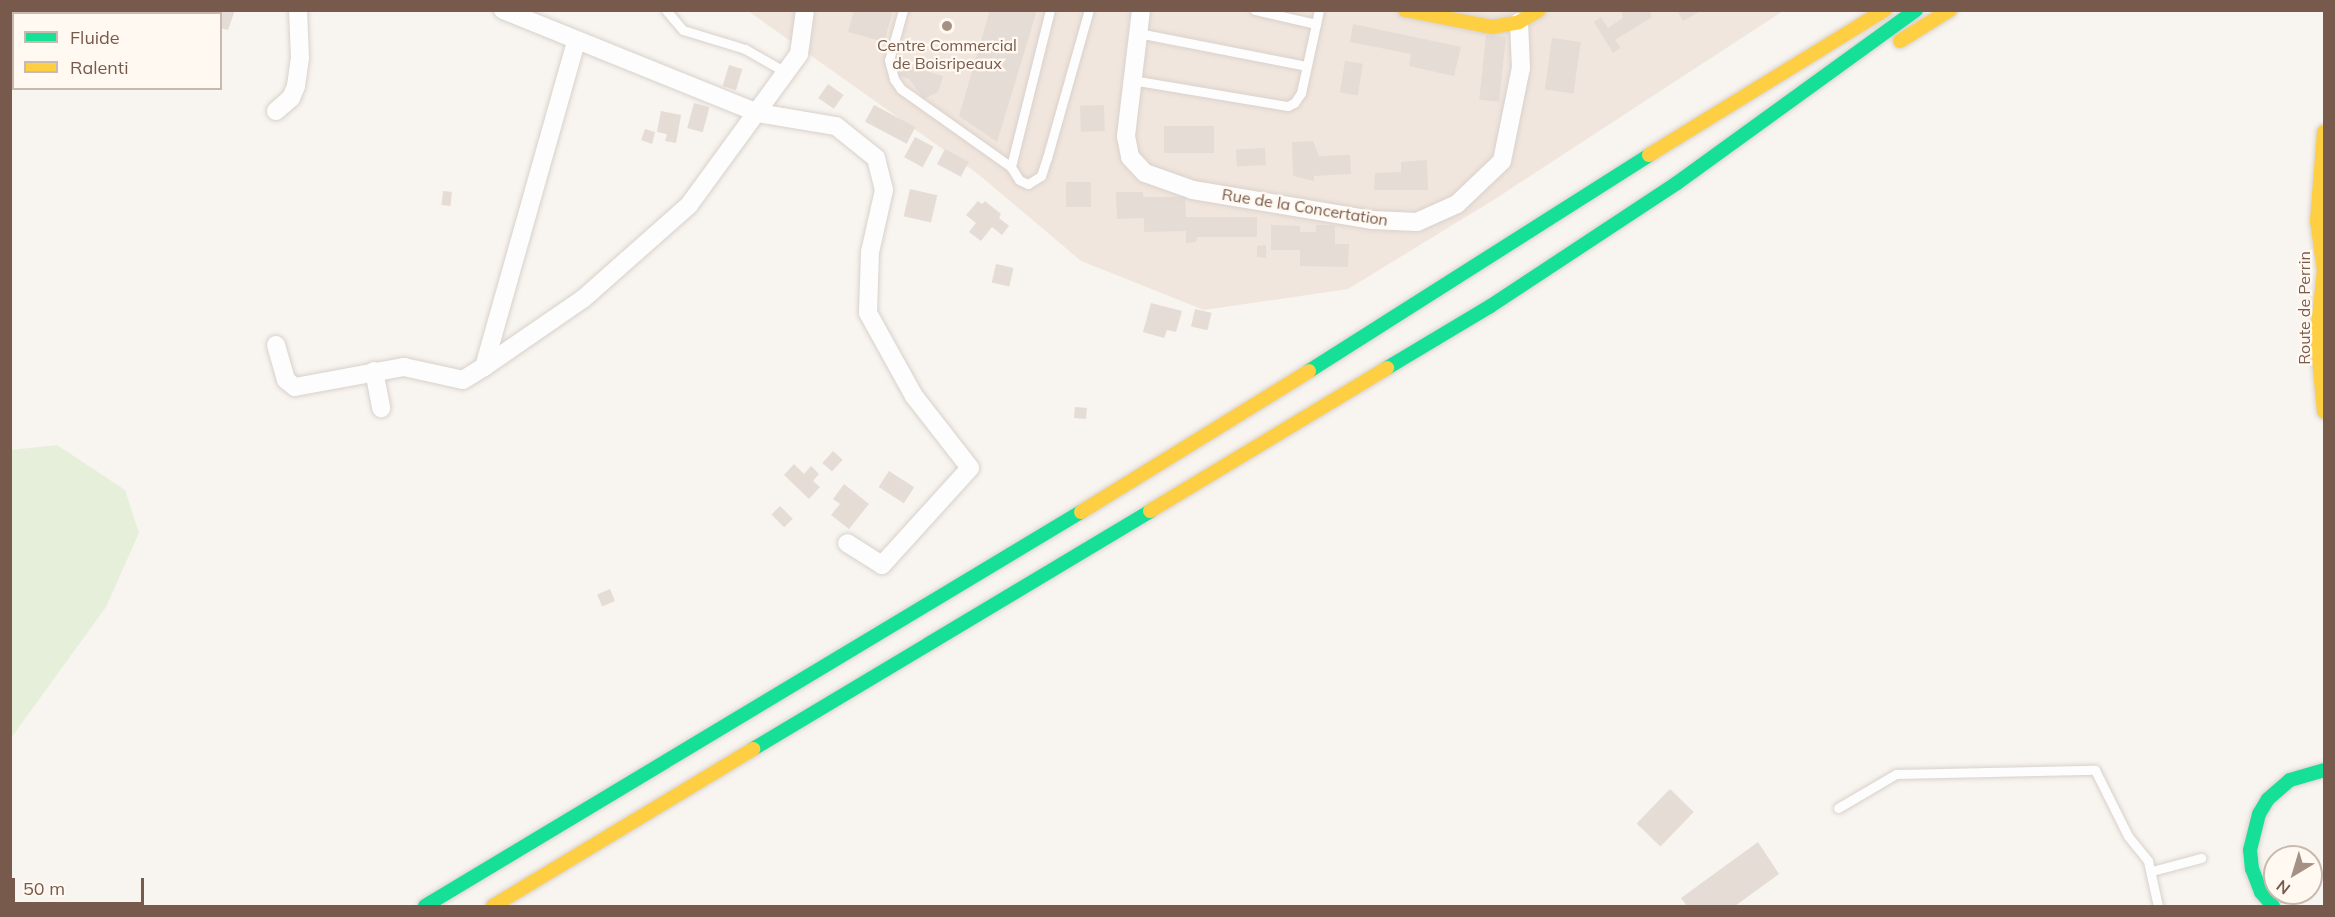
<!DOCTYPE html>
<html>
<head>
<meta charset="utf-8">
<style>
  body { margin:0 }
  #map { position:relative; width:2335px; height:917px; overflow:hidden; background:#f8f4ef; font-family:Mulish,sans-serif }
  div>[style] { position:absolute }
  .residential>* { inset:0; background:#f1e6dd }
  .green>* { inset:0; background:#e6efda }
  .building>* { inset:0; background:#e5dcd6; transform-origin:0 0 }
  .roads { filter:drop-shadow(0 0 2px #d8d1cc) drop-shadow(0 0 2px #d8d1cc) }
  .lane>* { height:9px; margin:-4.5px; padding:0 4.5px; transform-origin:4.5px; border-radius:4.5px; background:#fefdfd }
  .street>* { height:18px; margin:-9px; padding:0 9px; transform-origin:9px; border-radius:9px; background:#fefdfd }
  .fast>* { height:14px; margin:-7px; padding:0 7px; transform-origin:7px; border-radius:7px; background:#16e098 }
  .slow>* { height:14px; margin:-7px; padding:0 7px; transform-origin:7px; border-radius:7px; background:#ffcf43 }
  .dots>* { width:16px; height:16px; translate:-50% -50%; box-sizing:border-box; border:3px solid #fff9f1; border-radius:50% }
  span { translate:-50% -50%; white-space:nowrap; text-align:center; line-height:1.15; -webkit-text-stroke:4.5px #fff9f1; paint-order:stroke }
  .poi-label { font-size:16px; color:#785a4d }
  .street-label { font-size:16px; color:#785a4d }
  .frame { position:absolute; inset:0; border:12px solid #785a4d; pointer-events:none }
  .legend { position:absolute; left:12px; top:12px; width:210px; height:78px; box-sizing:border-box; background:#fff9f1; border:2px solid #c9b9af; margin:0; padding:8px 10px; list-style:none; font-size:18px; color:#785a4d }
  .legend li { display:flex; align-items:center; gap:12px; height:30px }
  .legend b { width:30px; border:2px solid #c9b9af }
  .north { position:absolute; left:2263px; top:845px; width:60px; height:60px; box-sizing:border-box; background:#fff9f1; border:2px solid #c9b9af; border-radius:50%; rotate:218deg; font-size:16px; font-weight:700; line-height:24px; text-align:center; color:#785a4d }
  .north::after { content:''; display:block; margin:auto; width:21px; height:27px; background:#a59086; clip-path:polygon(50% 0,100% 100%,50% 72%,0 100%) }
  .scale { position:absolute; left:12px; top:878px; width:132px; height:27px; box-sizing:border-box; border:3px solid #785a4d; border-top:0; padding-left:8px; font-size:18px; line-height:21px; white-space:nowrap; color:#785a4d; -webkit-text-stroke:4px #fff9f1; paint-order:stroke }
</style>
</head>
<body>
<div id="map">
  <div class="residential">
    <div style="clip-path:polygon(748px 11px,1783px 11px,1495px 199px,1348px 289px,1204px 310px,1081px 261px,978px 174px)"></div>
  </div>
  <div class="green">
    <div style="clip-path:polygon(57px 445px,125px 490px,139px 533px,106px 607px,11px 738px,11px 450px)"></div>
  </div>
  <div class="building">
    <div style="clip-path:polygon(186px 10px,235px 10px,228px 30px,220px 28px,220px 14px,184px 14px)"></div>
    <div style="clip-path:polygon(854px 10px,893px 10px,884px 42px,848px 32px)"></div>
    <div style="clip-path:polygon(990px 10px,1037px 10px,997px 142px,959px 116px)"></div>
    <div style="clip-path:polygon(1621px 10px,1649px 10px,1652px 17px,1615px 40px,1621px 48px,1613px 53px,1594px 22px,1601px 17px,1608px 28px,1623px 18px)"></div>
    <div style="clip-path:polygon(1677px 10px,1698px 10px,1699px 12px,1683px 21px)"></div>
    <div style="clip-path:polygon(1353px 24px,1461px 47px,1454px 76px,1409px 66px,1411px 54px,1350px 42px)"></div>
    <div style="left:1486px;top:35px;width:20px;height:65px;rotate:6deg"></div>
    <div style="left:1552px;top:38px;width:29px;height:52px;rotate:8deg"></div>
    <div style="left:1345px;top:61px;width:18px;height:32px;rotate:9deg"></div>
    <div style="clip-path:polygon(899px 63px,943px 76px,938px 92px,924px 99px,909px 79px,895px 74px)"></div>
    <div style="left:729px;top:65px;width:14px;height:22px;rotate:17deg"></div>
    <div style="left:828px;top:84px;width:19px;height:17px;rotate:35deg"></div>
    <div style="left:694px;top:103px;width:16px;height:26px;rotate:15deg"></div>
    <div style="left:874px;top:105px;width:47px;height:19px;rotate:28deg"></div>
    <div style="left:1104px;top:105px;width:26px;height:24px;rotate:88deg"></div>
    <div style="clip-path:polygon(661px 111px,681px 115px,676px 143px,665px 141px,667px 134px,657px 132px)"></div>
    <div style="left:1214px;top:126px;width:27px;height:50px;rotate:90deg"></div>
    <div style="clip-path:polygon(645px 129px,655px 132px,652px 144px,641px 140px)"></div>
    <div style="left:915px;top:137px;width:21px;height:23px;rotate:28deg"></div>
    <div style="clip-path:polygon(1313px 141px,1319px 156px,1350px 155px,1351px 174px,1314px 176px,1314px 181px,1293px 176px,1292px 142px)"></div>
    <div style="left:1265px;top:148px;width:17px;height:29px;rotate:87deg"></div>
    <div style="left:945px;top:149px;width:27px;height:17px;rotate:28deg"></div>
    <div style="clip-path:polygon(1427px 160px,1428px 190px,1374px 190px,1375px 173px,1401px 172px,1401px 162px)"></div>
    <div style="left:1066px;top:182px;width:25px;height:25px"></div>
    <div style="left:910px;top:189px;width:28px;height:28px;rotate:13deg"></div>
    <div style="left:443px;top:191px;width:9px;height:14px;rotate:6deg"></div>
    <div style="clip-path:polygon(1116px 192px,1143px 192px,1143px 197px,1185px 197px,1186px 217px,1257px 217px,1257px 237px,1197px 237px,1196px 242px,1186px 243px,1186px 231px,1144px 232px,1144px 218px,1117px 219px)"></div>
    <div style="clip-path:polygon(978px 201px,982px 204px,985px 201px,1001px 214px,999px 218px,1009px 226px,1002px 235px,992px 227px,981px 241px,969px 232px,976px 223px,966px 215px)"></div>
    <div style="clip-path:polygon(1271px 225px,1300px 226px,1300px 232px,1316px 232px,1316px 225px,1335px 225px,1335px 244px,1349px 244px,1348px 267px,1300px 266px,1300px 250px,1271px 250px)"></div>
    <div style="clip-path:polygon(1266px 245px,1266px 258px,1257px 257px,1257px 246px)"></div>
    <div style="left:996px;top:264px;width:18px;height:19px;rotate:13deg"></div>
    <div style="clip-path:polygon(1151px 303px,1182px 311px,1176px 332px,1167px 330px,1164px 338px,1143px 332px)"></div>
    <div style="left:1195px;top:309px;width:17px;height:18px;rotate:13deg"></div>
    <div style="left:1075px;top:407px;width:12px;height:11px;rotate:5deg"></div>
    <div style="left:833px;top:451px;width:13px;height:16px;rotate:42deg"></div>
    <div style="clip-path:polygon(794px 464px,804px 474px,811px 466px,819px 474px,813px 481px,820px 487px,809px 499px,784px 475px)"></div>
    <div style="left:889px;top:471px;width:30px;height:19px;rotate:33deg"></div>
    <div style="clip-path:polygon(844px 484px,869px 504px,849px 529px,831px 515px,840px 504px,833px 499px)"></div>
    <div style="left:780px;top:506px;width:18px;height:12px;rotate:45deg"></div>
    <div style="left:610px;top:589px;width:13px;height:14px;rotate:67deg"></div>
    <div style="left:1670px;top:789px;width:33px;height:48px;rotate:44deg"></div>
    <div style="clip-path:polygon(1758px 842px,1779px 874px,1735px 906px,1687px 906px,1681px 898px)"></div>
  </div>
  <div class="roads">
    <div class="lane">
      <div style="left:666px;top:10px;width:26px;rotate:50deg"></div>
      <div style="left:683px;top:30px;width:65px;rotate:17deg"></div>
      <div style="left:745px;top:49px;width:48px;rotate:29.7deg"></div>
      <div style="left:903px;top:10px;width:52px;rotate:105.6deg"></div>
      <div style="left:889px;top:60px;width:20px;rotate:75deg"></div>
      <div style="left:894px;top:79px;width:12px;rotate:55deg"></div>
      <div style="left:901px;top:89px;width:135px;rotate:35.3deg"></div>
      <div style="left:1050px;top:10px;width:162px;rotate:104deg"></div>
      <div style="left:1011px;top:167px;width:15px;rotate:58deg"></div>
      <div style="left:1019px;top:180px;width:10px;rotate:24deg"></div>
      <div style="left:1028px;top:184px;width:15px;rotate:-32deg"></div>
      <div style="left:1041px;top:176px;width:19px;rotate:-72deg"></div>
      <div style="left:1047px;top:158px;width:154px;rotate:-74.2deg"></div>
      <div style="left:1316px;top:24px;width:14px;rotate:-78deg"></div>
      <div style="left:1138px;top:33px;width:171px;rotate:11.1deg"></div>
      <div style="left:1132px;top:80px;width:158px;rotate:9.5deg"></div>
      <div style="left:1288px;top:106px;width:7px;rotate:-27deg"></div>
      <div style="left:1294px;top:103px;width:12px;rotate:-55deg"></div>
      <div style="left:1301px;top:93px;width:71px;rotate:-77.7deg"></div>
      <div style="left:1316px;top:24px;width:63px;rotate:-167.1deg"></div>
      <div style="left:1838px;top:808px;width:67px;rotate:-30.4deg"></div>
      <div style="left:1896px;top:774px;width:199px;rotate:-1.2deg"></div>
      <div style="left:2095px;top:770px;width:74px;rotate:63.4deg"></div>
      <div style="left:2128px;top:836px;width:32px;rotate:51deg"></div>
      <div style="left:2148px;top:861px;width:46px;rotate:77.5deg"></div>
      <div style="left:2152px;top:871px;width:51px;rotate:-14.9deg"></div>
    </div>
    <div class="street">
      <div style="left:503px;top:10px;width:275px;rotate:22deg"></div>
      <div style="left:758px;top:113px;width:79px;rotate:9.5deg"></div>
      <div style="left:836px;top:126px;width:51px;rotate:38.7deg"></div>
      <div style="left:876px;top:158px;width:33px;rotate:76deg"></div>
      <div style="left:884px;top:190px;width:64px;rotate:102.7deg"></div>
      <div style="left:870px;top:252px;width:61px;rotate:91.9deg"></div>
      <div style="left:868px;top:313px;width:95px;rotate:61deg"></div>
      <div style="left:914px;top:396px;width:91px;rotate:52.1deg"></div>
      <div style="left:970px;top:468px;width:131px;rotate:132.2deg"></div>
      <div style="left:882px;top:565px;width:41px;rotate:-147.8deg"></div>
      <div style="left:1141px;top:10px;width:127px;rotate:96.8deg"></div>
      <div style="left:1126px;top:136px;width:21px;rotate:79deg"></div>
      <div style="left:1130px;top:157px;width:22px;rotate:47deg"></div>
      <div style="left:1145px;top:173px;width:51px;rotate:19.5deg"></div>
      <div style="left:1193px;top:190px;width:181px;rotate:9.5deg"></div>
      <div style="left:1372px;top:220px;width:45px;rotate:2.5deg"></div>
      <div style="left:1417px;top:222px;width:44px;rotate:-24.2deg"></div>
      <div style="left:1457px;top:204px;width:62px;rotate:-43.7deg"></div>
      <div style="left:1502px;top:161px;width:95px;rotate:-78.5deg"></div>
      <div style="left:1521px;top:68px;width:46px;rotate:-92.5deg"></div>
      <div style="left:276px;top:111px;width:20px;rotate:-41deg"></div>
      <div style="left:291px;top:98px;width:13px;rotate:-67deg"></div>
      <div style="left:296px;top:86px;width:28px;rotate:-82deg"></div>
      <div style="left:300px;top:58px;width:48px;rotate:-92.4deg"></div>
      <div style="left:276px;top:345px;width:36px;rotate:74deg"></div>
      <div style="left:286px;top:380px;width:11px;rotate:38deg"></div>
      <div style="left:295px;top:387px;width:111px;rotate:-10.4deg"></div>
      <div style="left:404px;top:367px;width:60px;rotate:12.4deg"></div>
      <div style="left:463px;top:380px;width:25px;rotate:-32deg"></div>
      <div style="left:484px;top:367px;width:339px;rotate:-74.2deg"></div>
      <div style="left:484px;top:367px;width:121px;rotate:-34.6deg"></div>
      <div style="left:584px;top:298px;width:140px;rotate:-41.5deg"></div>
      <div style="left:689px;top:205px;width:187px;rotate:-53.9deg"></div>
      <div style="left:799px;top:54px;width:44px;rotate:-82.2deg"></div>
      <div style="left:374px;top:371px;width:38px;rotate:79deg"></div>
    </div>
    <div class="fast">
      <div style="left:1387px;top:368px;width:119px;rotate:-30.9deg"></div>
      <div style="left:1489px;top:307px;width:225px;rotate:-33.4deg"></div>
      <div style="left:1677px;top:183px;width:295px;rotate:-35.9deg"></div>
      <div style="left:1309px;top:371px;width:403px;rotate:-32.4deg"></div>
      <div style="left:753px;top:749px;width:463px;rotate:-30.9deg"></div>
      <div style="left:425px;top:906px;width:765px;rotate:-30.99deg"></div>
      <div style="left:2273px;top:906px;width:18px;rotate:-131deg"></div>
      <div style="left:2261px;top:892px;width:25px;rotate:-111deg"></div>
      <div style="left:2252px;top:869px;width:19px;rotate:-96deg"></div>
      <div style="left:2250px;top:850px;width:37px;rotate:-76deg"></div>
      <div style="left:2259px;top:814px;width:17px;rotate:-59deg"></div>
      <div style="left:2268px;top:799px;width:29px;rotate:-41deg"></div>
      <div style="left:2290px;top:780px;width:35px;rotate:-16deg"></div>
    </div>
    <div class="slow">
      <div style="left:1405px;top:10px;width:89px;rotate:11.1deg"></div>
      <div style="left:1492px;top:27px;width:27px;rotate:-10deg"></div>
      <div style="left:1519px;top:22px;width:23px;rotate:-31deg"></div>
      <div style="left:1900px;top:41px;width:59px;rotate:-31.8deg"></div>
      <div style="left:2324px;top:132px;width:89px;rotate:94.5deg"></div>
      <div style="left:2317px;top:221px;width:49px;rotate:81.9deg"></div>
      <div style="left:2324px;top:270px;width:66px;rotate:96.1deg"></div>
      <div style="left:2317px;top:336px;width:76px;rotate:84.7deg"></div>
      <div style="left:1649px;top:155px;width:277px;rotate:-31.6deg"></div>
      <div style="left:1150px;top:511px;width:277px;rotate:-31.1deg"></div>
      <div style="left:1081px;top:512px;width:268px;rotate:-31.7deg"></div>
      <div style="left:493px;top:906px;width:304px;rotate:-31.1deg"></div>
    </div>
  </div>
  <div class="dots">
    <div style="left:947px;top:26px;background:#a59086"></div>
  </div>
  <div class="poi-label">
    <span style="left:947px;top:54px">Centre Commercial<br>de Boisripeaux</span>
  </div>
  <div class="street-label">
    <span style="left:1305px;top:207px;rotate:9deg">Rue de la Concertation</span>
    <span style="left:2304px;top:308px;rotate:-90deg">Route de Perrin</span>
  </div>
  <div class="frame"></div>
  <ul class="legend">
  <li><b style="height:8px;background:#16e098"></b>Fluide</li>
  <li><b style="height:8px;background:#ffcf43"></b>Ralenti</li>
  </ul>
  <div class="north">N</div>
  <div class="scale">50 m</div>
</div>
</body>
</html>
